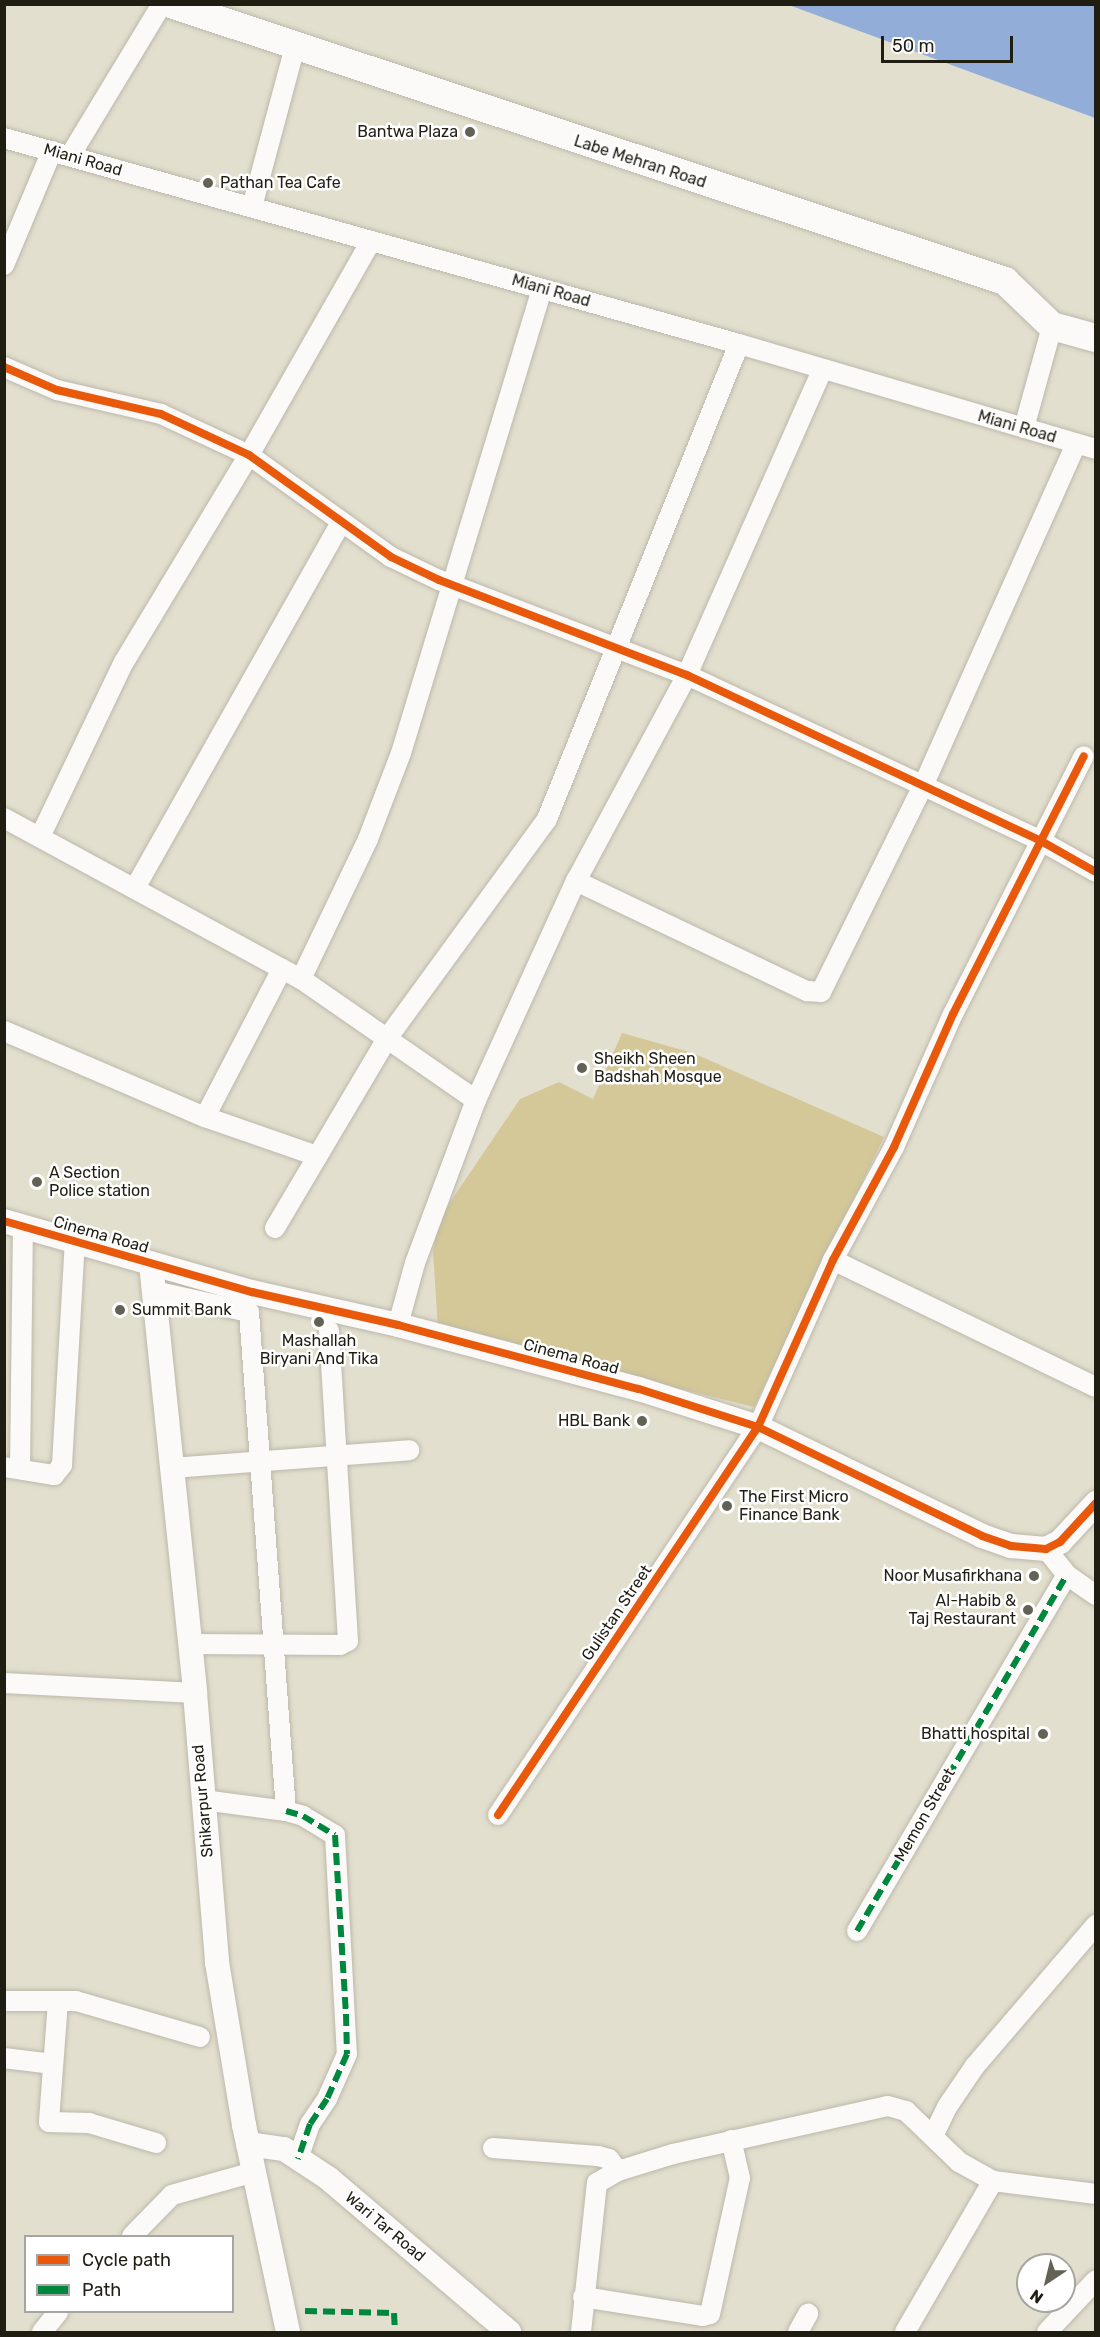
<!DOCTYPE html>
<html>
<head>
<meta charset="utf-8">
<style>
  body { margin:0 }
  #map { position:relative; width:1100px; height:2337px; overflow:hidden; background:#e3dfce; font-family:Rubik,sans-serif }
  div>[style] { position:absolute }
  .green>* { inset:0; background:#d4c898 }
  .water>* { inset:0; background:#92add8 }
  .roads { filter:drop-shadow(0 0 2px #bcb8ab) drop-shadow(0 0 2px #bcb8ab) }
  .minor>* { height:20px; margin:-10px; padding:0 10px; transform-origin:10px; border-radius:10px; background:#fbfaf8 }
  .tertiary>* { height:24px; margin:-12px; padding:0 12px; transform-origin:12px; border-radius:12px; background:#fbfaf8 }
  .secondary>* { height:28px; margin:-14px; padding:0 14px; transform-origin:14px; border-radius:14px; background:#fbfaf8 }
  .quiet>* { height:6px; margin-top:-3px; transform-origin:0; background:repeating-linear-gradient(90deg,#00873e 0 12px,transparent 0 18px) }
  .cycleway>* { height:8px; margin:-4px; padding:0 4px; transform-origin:4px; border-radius:4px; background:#e8590c }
  .dots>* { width:16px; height:16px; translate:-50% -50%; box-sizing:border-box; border:3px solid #fff; border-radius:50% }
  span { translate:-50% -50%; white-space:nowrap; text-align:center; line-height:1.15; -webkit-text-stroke:5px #fff; paint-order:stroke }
  .poi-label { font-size:16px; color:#201e13 }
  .right { translate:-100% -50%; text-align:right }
  .left { translate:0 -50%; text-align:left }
  .street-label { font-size:16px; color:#201e13 }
  .frame { position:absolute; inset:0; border:6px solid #201e13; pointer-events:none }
  .legend { position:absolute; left:24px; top:2235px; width:210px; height:78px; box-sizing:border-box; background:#fff; border:2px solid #a6a5a1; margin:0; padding:8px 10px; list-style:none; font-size:18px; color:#201e13 }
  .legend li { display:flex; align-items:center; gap:12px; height:30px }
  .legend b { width:30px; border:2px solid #a6a5a1 }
  .north { position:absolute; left:1016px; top:2253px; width:60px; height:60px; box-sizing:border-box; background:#fff; border:2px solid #a6a5a1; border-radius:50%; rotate:215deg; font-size:16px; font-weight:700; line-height:24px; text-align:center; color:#201e13 }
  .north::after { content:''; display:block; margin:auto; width:21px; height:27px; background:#646254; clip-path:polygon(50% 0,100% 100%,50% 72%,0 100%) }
  .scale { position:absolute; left:881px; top:36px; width:132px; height:27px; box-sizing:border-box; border:3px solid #201e13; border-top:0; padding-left:8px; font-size:18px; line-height:21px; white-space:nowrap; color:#201e13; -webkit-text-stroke:4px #fff; paint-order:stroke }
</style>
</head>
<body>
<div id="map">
  <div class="green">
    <div style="clip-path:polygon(622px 1033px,693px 1053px,884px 1137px,754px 1407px,438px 1329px,433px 1251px,438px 1220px,520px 1099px,559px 1082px,593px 1099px)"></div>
  </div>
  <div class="water">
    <div style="clip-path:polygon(789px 5px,1095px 5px,1095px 118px,816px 15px)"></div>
  </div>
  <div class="roads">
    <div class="minor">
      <div style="left:4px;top:138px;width:763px;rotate:15.66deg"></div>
      <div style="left:739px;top:344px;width:372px;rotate:16.4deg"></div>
      <div style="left:70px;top:156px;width:178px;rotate:-58.8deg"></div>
      <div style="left:252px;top:207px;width:166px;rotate:-75deg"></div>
      <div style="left:4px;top:265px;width:124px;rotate:-67.2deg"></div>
      <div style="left:4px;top:367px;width:58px;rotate:23.5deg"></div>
      <div style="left:57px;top:390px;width:107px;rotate:13deg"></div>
      <div style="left:161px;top:414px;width:97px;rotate:25deg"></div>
      <div style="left:249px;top:455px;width:175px;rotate:35.7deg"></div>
      <div style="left:391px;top:557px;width:53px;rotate:25.6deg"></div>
      <div style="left:439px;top:580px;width:266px;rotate:21deg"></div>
      <div style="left:687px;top:675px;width:391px;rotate:25.1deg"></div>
      <div style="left:1041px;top:841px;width:63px;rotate:29.4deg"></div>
      <div style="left:1024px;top:428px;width:106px;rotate:-74.6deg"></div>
      <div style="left:4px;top:818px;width:338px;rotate:28.5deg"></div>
      <div style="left:301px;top:979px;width:213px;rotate:34.7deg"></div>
      <div style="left:40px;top:837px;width:194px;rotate:-64.4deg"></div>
      <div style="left:124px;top:662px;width:242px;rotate:-58.9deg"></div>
      <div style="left:249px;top:455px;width:246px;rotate:-60.3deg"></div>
      <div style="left:576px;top:881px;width:256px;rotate:25.5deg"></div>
      <div style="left:807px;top:991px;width:14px;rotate:4deg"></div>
      <div style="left:821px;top:992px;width:230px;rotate:-63.7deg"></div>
      <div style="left:923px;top:786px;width:375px;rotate:-65.9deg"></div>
      <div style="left:135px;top:888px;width:420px;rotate:-60.6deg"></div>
      <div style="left:301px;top:979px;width:155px;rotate:-64.4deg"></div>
      <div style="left:368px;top:839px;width:92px;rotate:-69deg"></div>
      <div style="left:401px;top:753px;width:485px;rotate:-73.1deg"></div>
      <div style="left:4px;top:1031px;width:219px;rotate:23.2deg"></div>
      <div style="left:205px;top:1117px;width:119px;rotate:19.2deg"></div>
      <div style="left:205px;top:1117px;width:167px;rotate:-62.5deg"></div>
      <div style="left:275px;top:1228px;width:218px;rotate:-59.4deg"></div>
      <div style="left:386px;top:1040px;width:273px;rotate:-53.9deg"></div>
      <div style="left:547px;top:819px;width:512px;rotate:-67.99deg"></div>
      <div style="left:833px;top:1260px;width:292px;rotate:25.8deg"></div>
      <div style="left:154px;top:1291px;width:97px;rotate:12.5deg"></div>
      <div style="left:249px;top:1312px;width:500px;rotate:85.76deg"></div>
      <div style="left:398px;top:1325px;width:64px;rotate:-74.7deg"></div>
      <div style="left:415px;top:1263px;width:174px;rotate:-69.5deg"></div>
      <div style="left:476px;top:1100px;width:241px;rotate:-65.5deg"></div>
      <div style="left:576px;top:881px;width:234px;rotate:-61.7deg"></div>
      <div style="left:687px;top:675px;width:334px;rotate:-66.1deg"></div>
      <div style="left:4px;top:1467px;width:51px;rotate:9.1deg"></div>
      <div style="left:54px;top:1475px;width:13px;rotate:-51deg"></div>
      <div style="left:62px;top:1465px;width:223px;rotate:-86.7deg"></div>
      <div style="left:172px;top:1468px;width:238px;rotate:-4.3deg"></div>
      <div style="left:20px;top:1469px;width:242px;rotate:-89.3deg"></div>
      <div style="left:1046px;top:1549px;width:33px;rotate:51deg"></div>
      <div style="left:1067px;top:1575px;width:35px;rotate:35deg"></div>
      <div style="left:190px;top:1644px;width:150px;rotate:0.4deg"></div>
      <div style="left:340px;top:1645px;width:9px;rotate:-27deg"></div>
      <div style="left:348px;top:1641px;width:311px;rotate:-93.5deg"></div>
      <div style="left:4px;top:1683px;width:191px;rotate:3deg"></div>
      <div style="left:203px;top:1800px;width:84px;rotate:7.5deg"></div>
      <div style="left:286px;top:1811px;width:18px;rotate:16deg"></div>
      <div style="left:303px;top:1816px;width:37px;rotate:31deg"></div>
      <div style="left:335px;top:1835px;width:219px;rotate:86.9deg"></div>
      <div style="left:347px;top:2054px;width:49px;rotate:114deg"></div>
      <div style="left:327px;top:2099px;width:30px;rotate:124deg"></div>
      <div style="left:310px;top:2124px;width:37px;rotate:109deg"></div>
      <div style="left:498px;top:1815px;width:467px;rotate:-56.2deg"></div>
      <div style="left:758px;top:1427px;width:183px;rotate:-65.8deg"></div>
      <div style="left:833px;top:1260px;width:128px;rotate:-61.6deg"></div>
      <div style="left:894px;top:1147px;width:145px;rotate:-66.1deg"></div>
      <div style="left:953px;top:1014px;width:289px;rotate:-63.1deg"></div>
      <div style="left:857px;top:1931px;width:413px;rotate:-59.5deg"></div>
      <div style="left:4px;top:2001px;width:72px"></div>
      <div style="left:76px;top:2001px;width:129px;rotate:16.2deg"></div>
      <div style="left:58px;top:2001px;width:121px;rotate:94.3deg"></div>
      <div style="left:49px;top:2122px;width:40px;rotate:1.4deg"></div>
      <div style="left:89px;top:2123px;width:70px;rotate:16.6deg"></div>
      <div style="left:4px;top:2058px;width:49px;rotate:7deg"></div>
      <div style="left:933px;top:2136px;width:32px;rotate:-64deg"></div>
      <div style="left:947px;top:2107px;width:50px;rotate:-55.7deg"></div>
      <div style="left:975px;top:2066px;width:186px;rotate:-49.4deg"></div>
      <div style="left:493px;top:2148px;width:105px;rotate:4.4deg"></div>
      <div style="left:598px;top:2156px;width:11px;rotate:15deg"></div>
      <div style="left:609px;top:2159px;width:15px;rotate:53deg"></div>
      <div style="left:132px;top:2236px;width:57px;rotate:-45.7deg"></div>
      <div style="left:172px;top:2195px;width:85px;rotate:-15.7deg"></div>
      <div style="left:583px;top:2297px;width:121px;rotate:9deg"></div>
      <div style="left:703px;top:2316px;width:7px;rotate:-16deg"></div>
      <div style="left:710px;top:2314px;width:139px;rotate:-77.6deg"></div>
      <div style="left:740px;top:2178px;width:39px;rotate:-103deg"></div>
      <div style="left:42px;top:2332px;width:26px;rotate:-51deg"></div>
      <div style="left:581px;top:2332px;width:150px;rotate:-83.9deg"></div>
      <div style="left:597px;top:2183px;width:24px;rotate:-30deg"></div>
      <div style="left:618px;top:2171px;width:58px;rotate:-17.2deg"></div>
      <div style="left:673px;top:2154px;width:220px;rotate:-12.6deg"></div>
      <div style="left:888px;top:2106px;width:19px;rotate:16deg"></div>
      <div style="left:906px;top:2111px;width:74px;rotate:43.9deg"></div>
      <div style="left:959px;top:2162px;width:39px;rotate:29deg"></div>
      <div style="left:993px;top:2181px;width:104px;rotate:7.2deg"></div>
      <div style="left:798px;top:2332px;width:21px;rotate:-61deg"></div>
      <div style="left:905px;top:2332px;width:175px;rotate:-59.8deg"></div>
      <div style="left:1047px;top:2332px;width:71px;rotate:-46.7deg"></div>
    </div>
    <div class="tertiary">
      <div style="left:4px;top:1221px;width:258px;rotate:16deg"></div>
      <div style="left:252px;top:1292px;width:150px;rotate:12.7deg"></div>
      <div style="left:398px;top:1325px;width:249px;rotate:14.9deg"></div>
      <div style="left:639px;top:1389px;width:125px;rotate:17.7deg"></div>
      <div style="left:758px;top:1427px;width:249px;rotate:25.9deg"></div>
      <div style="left:982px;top:1536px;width:31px;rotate:19deg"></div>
      <div style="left:1011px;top:1546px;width:35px;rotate:5deg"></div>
      <div style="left:1046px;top:1549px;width:16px;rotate:-27deg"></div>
      <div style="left:1060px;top:1542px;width:53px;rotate:-47.3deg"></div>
      <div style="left:151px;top:1264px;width:431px;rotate:84.1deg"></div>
      <div style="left:195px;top:1693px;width:270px;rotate:85.3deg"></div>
      <div style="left:217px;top:1962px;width:165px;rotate:80.6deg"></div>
      <div style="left:244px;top:2125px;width:212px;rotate:78deg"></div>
      <div style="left:248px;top:2144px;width:36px;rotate:8deg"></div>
      <div style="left:284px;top:2149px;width:53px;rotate:33.4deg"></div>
      <div style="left:328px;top:2178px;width:238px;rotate:40.4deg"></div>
    </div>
    <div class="secondary">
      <div style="left:171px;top:4px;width:879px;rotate:18.37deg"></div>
      <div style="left:1005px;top:281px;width:65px;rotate:43.8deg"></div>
      <div style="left:1052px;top:326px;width:46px;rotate:15.3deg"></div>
    </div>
  </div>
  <div class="quiet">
    <div style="left:286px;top:1811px;width:18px;rotate:16deg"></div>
    <div style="left:303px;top:1816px;width:37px;rotate:31deg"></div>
    <div style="left:335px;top:1835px;width:179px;rotate:86.5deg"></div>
    <div style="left:346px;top:2014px;width:40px;rotate:88.6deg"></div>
    <div style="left:347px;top:2054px;width:49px;rotate:114deg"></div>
    <div style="left:327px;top:2099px;width:30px;rotate:124deg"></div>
    <div style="left:310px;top:2124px;width:37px;rotate:109deg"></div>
    <div style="left:857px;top:1931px;width:413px;rotate:-59.5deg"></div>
    <div style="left:305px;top:2311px;width:89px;rotate:1.3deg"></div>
    <div style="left:394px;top:2313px;width:19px;rotate:87deg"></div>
  </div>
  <div class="cycleway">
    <div style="left:4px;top:367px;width:58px;rotate:23.5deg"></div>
    <div style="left:57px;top:390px;width:107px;rotate:13deg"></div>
    <div style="left:161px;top:414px;width:97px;rotate:25deg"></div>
    <div style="left:249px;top:455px;width:175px;rotate:35.7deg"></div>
    <div style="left:391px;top:557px;width:53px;rotate:25.6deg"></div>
    <div style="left:439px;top:580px;width:266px;rotate:21deg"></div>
    <div style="left:687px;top:675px;width:391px;rotate:25.1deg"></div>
    <div style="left:1041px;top:841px;width:63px;rotate:29.4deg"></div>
    <div style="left:4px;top:1221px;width:258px;rotate:16deg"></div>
    <div style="left:252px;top:1292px;width:150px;rotate:12.7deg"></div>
    <div style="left:398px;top:1325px;width:249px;rotate:14.9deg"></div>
    <div style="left:639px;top:1389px;width:125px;rotate:17.7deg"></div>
    <div style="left:758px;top:1427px;width:249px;rotate:25.9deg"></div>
    <div style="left:982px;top:1536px;width:31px;rotate:19deg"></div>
    <div style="left:1011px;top:1546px;width:35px;rotate:5deg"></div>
    <div style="left:1046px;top:1549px;width:16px;rotate:-27deg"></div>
    <div style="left:1060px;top:1542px;width:53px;rotate:-47.3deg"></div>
    <div style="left:498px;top:1815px;width:467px;rotate:-56.2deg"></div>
    <div style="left:758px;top:1427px;width:183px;rotate:-65.8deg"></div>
    <div style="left:833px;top:1260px;width:128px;rotate:-61.6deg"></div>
    <div style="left:894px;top:1147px;width:145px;rotate:-66.1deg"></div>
    <div style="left:953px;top:1014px;width:289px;rotate:-63.1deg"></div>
  </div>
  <div class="dots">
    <div style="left:470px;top:132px;background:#646254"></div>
    <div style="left:208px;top:183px;background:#646254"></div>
    <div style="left:582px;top:1068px;background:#646254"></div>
    <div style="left:37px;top:1182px;background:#646254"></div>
    <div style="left:120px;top:1310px;background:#646254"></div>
    <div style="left:319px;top:1322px;background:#646254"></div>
    <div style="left:642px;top:1421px;background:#646254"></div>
    <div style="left:727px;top:1506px;background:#646254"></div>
    <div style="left:1034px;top:1576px;background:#646254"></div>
    <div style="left:1028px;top:1610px;background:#646254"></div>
    <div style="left:1043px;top:1734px;background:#646254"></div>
  </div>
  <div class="poi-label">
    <span class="right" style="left:458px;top:132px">Bantwa Plaza</span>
    <span class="left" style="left:220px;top:183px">Pathan Tea Cafe</span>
    <span class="left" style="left:594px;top:1068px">Sheikh Sheen<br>Badshah Mosque</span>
    <span class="left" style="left:49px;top:1182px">A Section<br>Police station</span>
    <span class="left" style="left:132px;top:1310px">Summit Bank</span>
    <span style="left:319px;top:1350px">Mashallah<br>Biryani And Tika</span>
    <span class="right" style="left:630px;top:1421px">HBL Bank</span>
    <span class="left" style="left:739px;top:1506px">The First Micro<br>Finance Bank</span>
    <span class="right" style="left:1022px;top:1576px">Noor Musafirkhana</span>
    <span class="right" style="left:1016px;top:1610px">Al-Habib &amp;<br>Taj Restaurant</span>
    <span class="right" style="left:1030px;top:1734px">Bhatti hospital</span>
  </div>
  <div class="street-label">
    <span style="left:83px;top:160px;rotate:16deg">Miani Road</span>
    <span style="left:640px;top:162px;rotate:18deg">Labe Mehran Road</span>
    <span style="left:551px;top:291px;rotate:16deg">Miani Road</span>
    <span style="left:1017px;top:427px;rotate:16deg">Miani Road</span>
    <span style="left:101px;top:1235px;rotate:16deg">Cinema Road</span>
    <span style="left:571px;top:1357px;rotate:15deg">Cinema Road</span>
    <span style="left:617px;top:1613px;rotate:-56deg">Gulistan Street</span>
    <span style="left:203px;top:1801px;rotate:-95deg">Shikarpur Road</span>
    <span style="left:925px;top:1815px;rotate:-60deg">Memon Street</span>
    <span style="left:385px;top:2227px;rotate:40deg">Wari Tar Road</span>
  </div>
  <div class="frame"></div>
  <ul class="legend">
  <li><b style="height:8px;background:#e8590c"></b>Cycle path</li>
  <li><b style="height:8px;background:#00873e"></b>Path</li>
  </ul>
  <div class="north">N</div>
  <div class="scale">50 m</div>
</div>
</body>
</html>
